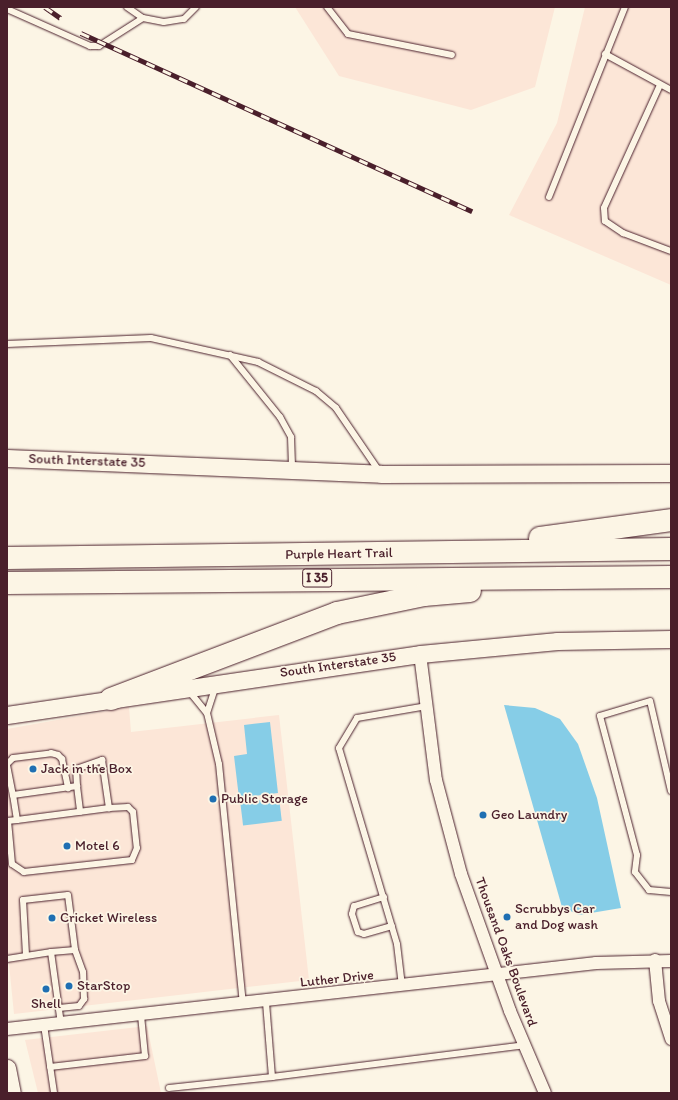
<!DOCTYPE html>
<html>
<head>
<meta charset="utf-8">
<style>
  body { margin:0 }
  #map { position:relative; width:678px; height:1100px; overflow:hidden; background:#fcf5e5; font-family:Itim,sans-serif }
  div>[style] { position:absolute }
  .built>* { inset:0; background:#fce6d7 }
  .water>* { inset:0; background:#86cde7; transform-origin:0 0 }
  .roads { filter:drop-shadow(0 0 1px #4a1f2b) drop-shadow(0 0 1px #4a1f2b) }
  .service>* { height:6px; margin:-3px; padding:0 3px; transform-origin:3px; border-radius:3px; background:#fcf5e5 }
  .minor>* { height:12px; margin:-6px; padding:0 6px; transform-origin:6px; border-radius:6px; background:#fcf5e5 }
  .secondary>* { height:17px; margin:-8.5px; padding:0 8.5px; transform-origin:8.5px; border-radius:8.5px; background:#fcf5e5 }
  .motorway>* { height:22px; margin:-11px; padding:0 11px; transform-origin:11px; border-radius:11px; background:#fcf5e5 }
  .rail>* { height:4.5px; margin-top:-2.25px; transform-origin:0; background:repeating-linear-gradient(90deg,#fcf5e5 0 9px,#4a1f2b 0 18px); box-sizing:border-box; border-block:1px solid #4a1f2b }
  .dots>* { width:11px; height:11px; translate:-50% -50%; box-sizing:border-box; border:2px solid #fcf5e5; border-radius:50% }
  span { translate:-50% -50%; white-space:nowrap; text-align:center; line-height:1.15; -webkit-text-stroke:3.5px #fcf5e5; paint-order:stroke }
  .shield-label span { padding:1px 3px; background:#fcf5e5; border:1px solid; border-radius:3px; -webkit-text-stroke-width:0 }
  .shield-label { font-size:13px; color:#4a1f2b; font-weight:700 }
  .street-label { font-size:14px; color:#4a1f2b }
  .poi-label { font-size:14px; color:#4a1f2b }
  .left { translate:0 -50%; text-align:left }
  .frame { position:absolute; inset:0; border:8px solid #4a1f2b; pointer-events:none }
</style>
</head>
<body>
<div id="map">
  <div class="built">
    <div style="clip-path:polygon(295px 7px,555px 7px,535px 87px,471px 110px,339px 76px)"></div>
    <div style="clip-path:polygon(585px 7px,671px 7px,671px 285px,509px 215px,557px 123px)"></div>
    <div style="clip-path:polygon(129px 707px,131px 732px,279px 715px,309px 980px,14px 1014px,7px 944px,7px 729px)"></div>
    <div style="clip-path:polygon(147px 1026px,161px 1093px,38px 1093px,25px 1040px)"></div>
  </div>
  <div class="water">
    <div style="clip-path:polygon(504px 705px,535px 708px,560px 719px,578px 744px,597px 798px,621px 908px,579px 915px,562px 907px)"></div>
    <div style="clip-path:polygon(270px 722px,278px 793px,239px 798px,234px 756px,247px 754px,244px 725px)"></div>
    <div style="left:279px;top:798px;width:23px;height:39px;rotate:83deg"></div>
  </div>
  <div class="roads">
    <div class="service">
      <div style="left:127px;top:7px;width:19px;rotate:35deg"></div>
      <div style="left:143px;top:18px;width:21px;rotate:11deg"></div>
      <div style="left:164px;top:22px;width:20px;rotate:-9deg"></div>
      <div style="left:184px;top:19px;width:17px;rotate:-45deg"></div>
      <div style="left:327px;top:7px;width:34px;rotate:52deg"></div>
      <div style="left:348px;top:34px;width:106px;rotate:11.4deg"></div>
      <div style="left:7px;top:9px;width:91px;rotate:24deg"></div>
      <div style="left:90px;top:46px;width:9px"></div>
      <div style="left:99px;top:46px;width:52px;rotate:-32.5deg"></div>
      <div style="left:605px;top:54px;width:75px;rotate:28.6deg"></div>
      <div style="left:660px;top:85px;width:135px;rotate:114.5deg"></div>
      <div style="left:604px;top:208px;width:13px;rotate:86deg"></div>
      <div style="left:605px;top:221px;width:22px;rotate:34deg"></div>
      <div style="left:623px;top:233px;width:51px;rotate:20.6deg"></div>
      <div style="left:549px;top:197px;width:205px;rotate:-68.2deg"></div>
      <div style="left:7px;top:344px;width:144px;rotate:-2.4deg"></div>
      <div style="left:151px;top:338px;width:110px;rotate:12.6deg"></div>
      <div style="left:258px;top:362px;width:65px;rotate:26.6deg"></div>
      <div style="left:316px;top:391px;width:26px;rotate:40deg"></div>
      <div style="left:336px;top:408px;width:76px;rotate:55.7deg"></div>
      <div style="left:230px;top:355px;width:80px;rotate:51.1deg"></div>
      <div style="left:280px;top:417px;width:23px;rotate:61deg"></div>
      <div style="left:291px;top:437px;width:32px;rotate:88deg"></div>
      <div style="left:189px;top:691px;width:28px;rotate:51deg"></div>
      <div style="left:207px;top:713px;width:28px;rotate:-72deg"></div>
      <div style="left:207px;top:713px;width:52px;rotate:76.8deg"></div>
      <div style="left:219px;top:764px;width:241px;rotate:84.3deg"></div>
      <div style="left:7px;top:764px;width:8px;rotate:-45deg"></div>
      <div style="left:13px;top:758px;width:38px;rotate:-7deg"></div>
      <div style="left:51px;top:753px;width:7px;rotate:16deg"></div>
      <div style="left:58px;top:755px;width:6px;rotate:45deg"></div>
      <div style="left:62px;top:759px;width:30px;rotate:78deg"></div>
      <div style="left:7px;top:765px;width:31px;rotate:79deg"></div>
      <div style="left:77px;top:786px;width:17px;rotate:-93deg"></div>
      <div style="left:76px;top:769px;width:28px;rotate:-19deg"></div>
      <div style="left:102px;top:760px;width:49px;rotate:81.7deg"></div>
      <div style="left:671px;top:791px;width:92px;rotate:-103.1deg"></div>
      <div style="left:650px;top:701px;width:52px;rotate:163.3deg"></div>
      <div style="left:600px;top:716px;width:144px;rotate:75.1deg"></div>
      <div style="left:637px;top:855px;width:17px;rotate:97deg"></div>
      <div style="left:635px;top:872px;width:23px;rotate:52deg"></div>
      <div style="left:649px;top:890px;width:22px;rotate:5deg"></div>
      <div style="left:17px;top:820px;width:25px;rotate:-99deg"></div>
      <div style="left:13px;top:795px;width:65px;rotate:-8deg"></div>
      <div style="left:77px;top:786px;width:26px;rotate:83deg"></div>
      <div style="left:7px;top:821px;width:10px;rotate:-6deg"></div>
      <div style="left:17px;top:820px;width:93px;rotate:-7.4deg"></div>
      <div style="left:109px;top:808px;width:19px;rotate:-3deg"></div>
      <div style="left:128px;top:807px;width:7px;rotate:45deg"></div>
      <div style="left:133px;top:812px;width:36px;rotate:84deg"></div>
      <div style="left:137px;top:848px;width:13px;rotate:113deg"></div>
      <div style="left:132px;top:860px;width:109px;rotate:173.7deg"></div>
      <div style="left:24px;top:872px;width:14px;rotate:-146deg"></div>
      <div style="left:12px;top:864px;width:43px;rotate:-95.3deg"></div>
      <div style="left:384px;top:897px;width:31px;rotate:163deg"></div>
      <div style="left:354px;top:906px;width:8px;rotate:104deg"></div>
      <div style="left:352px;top:914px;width:19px;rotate:72deg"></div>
      <div style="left:358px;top:932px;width:6px;rotate:18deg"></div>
      <div style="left:364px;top:934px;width:29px;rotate:-16deg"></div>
      <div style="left:26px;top:955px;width:55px;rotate:-93.1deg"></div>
      <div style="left:23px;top:900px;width:45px;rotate:-6.3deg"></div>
      <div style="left:68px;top:895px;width:55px;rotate:82.7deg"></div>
      <div style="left:75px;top:950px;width:24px;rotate:175deg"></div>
      <div style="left:7px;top:959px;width:45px;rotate:-9deg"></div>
      <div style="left:51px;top:952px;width:73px;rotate:82.1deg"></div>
      <div style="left:402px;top:986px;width:42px;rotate:-96.8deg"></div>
      <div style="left:397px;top:944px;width:204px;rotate:-106.5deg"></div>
      <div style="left:339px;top:748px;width:35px;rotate:-59deg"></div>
      <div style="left:357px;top:718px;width:71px;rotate:-9.7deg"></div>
      <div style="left:59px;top:1008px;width:20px;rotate:-6deg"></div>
      <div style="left:79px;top:1006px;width:9px;rotate:-54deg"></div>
      <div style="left:84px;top:999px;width:27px;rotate:-92deg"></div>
      <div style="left:83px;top:972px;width:23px;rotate:-110deg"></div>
      <div style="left:44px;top:1025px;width:69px;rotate:81.6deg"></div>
      <div style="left:50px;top:1067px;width:96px;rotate:-6.6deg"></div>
      <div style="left:145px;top:1056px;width:41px;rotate:-95.6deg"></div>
      <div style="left:272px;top:1077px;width:254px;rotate:-7.2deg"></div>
      <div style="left:169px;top:1088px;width:104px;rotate:-6.1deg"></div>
      <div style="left:272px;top:1077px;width:75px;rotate:-94.6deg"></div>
    </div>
    <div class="minor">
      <div style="left:420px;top:654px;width:127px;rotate:82.8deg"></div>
      <div style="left:436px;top:780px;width:97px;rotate:75.1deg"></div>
      <div style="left:461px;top:874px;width:145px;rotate:70.3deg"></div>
      <div style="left:510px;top:1011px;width:89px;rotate:66.9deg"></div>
      <div style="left:655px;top:960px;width:41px;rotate:84.4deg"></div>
      <div style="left:659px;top:1001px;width:40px;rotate:72deg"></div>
      <div style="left:7px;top:1029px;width:593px;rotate:-6.39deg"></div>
      <div style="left:596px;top:963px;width:75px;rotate:-1.5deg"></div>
    </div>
    <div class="secondary">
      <div style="left:7px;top:458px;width:374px;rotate:2.4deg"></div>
      <div style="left:381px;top:474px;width:290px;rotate:-0.2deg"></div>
      <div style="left:7px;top:715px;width:417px;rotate:-8.4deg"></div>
      <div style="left:420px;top:654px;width:138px;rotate:-5.4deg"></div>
      <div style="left:557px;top:641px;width:114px;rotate:-1deg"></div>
      <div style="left:7px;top:1068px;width:25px;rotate:79deg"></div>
    </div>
    <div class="motorway">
      <div style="left:540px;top:538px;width:132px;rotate:-7.8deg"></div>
      <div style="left:7px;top:558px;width:664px;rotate:-0.78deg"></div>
      <div style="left:7px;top:583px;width:664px;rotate:-0.52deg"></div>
      <div style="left:111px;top:699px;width:242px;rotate:-20.8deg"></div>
      <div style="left:337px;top:613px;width:89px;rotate:-11.7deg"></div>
      <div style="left:424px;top:595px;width:46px;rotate:-5deg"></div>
    </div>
  </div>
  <div class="rail">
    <div style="left:45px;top:7px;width:19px;rotate:35deg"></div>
    <div style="left:81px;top:33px;width:430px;rotate:24.5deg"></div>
  </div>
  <div class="dots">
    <div style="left:33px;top:769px;background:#1f6fb2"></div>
    <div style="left:213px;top:799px;background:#1f6fb2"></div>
    <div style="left:483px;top:815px;background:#1f6fb2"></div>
    <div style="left:67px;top:846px;background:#1f6fb2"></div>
    <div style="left:507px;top:917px;background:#1f6fb2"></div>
    <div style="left:52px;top:918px;background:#1f6fb2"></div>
    <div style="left:69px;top:986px;background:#1f6fb2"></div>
    <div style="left:46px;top:989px;background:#1f6fb2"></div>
  </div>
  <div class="shield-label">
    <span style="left:317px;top:578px">I 35</span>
  </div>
  <div class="street-label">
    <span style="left:87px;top:461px;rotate:2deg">South Interstate 35</span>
    <span style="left:339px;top:554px;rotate:-1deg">Purple Heart Trail</span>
    <span style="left:338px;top:665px;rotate:-8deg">South Interstate 35</span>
    <span style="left:506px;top:952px;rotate:70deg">Thousand Oaks Boulevard</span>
    <span style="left:337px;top:979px;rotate:-6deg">Luther Drive</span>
  </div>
  <div class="poi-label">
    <span class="left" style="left:41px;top:769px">Jack in the Box</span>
    <span class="left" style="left:221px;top:799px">Public Storage</span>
    <span class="left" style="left:491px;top:815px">Geo Laundry</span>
    <span class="left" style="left:75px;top:846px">Motel 6</span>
    <span class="left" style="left:515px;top:917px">Scrubbys Car<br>and Dog wash</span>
    <span class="left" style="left:60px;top:918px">Cricket Wireless</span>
    <span class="left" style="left:77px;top:986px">StarStop</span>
    <span style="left:46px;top:1004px">Shell</span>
  </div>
  <div class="frame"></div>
</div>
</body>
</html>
